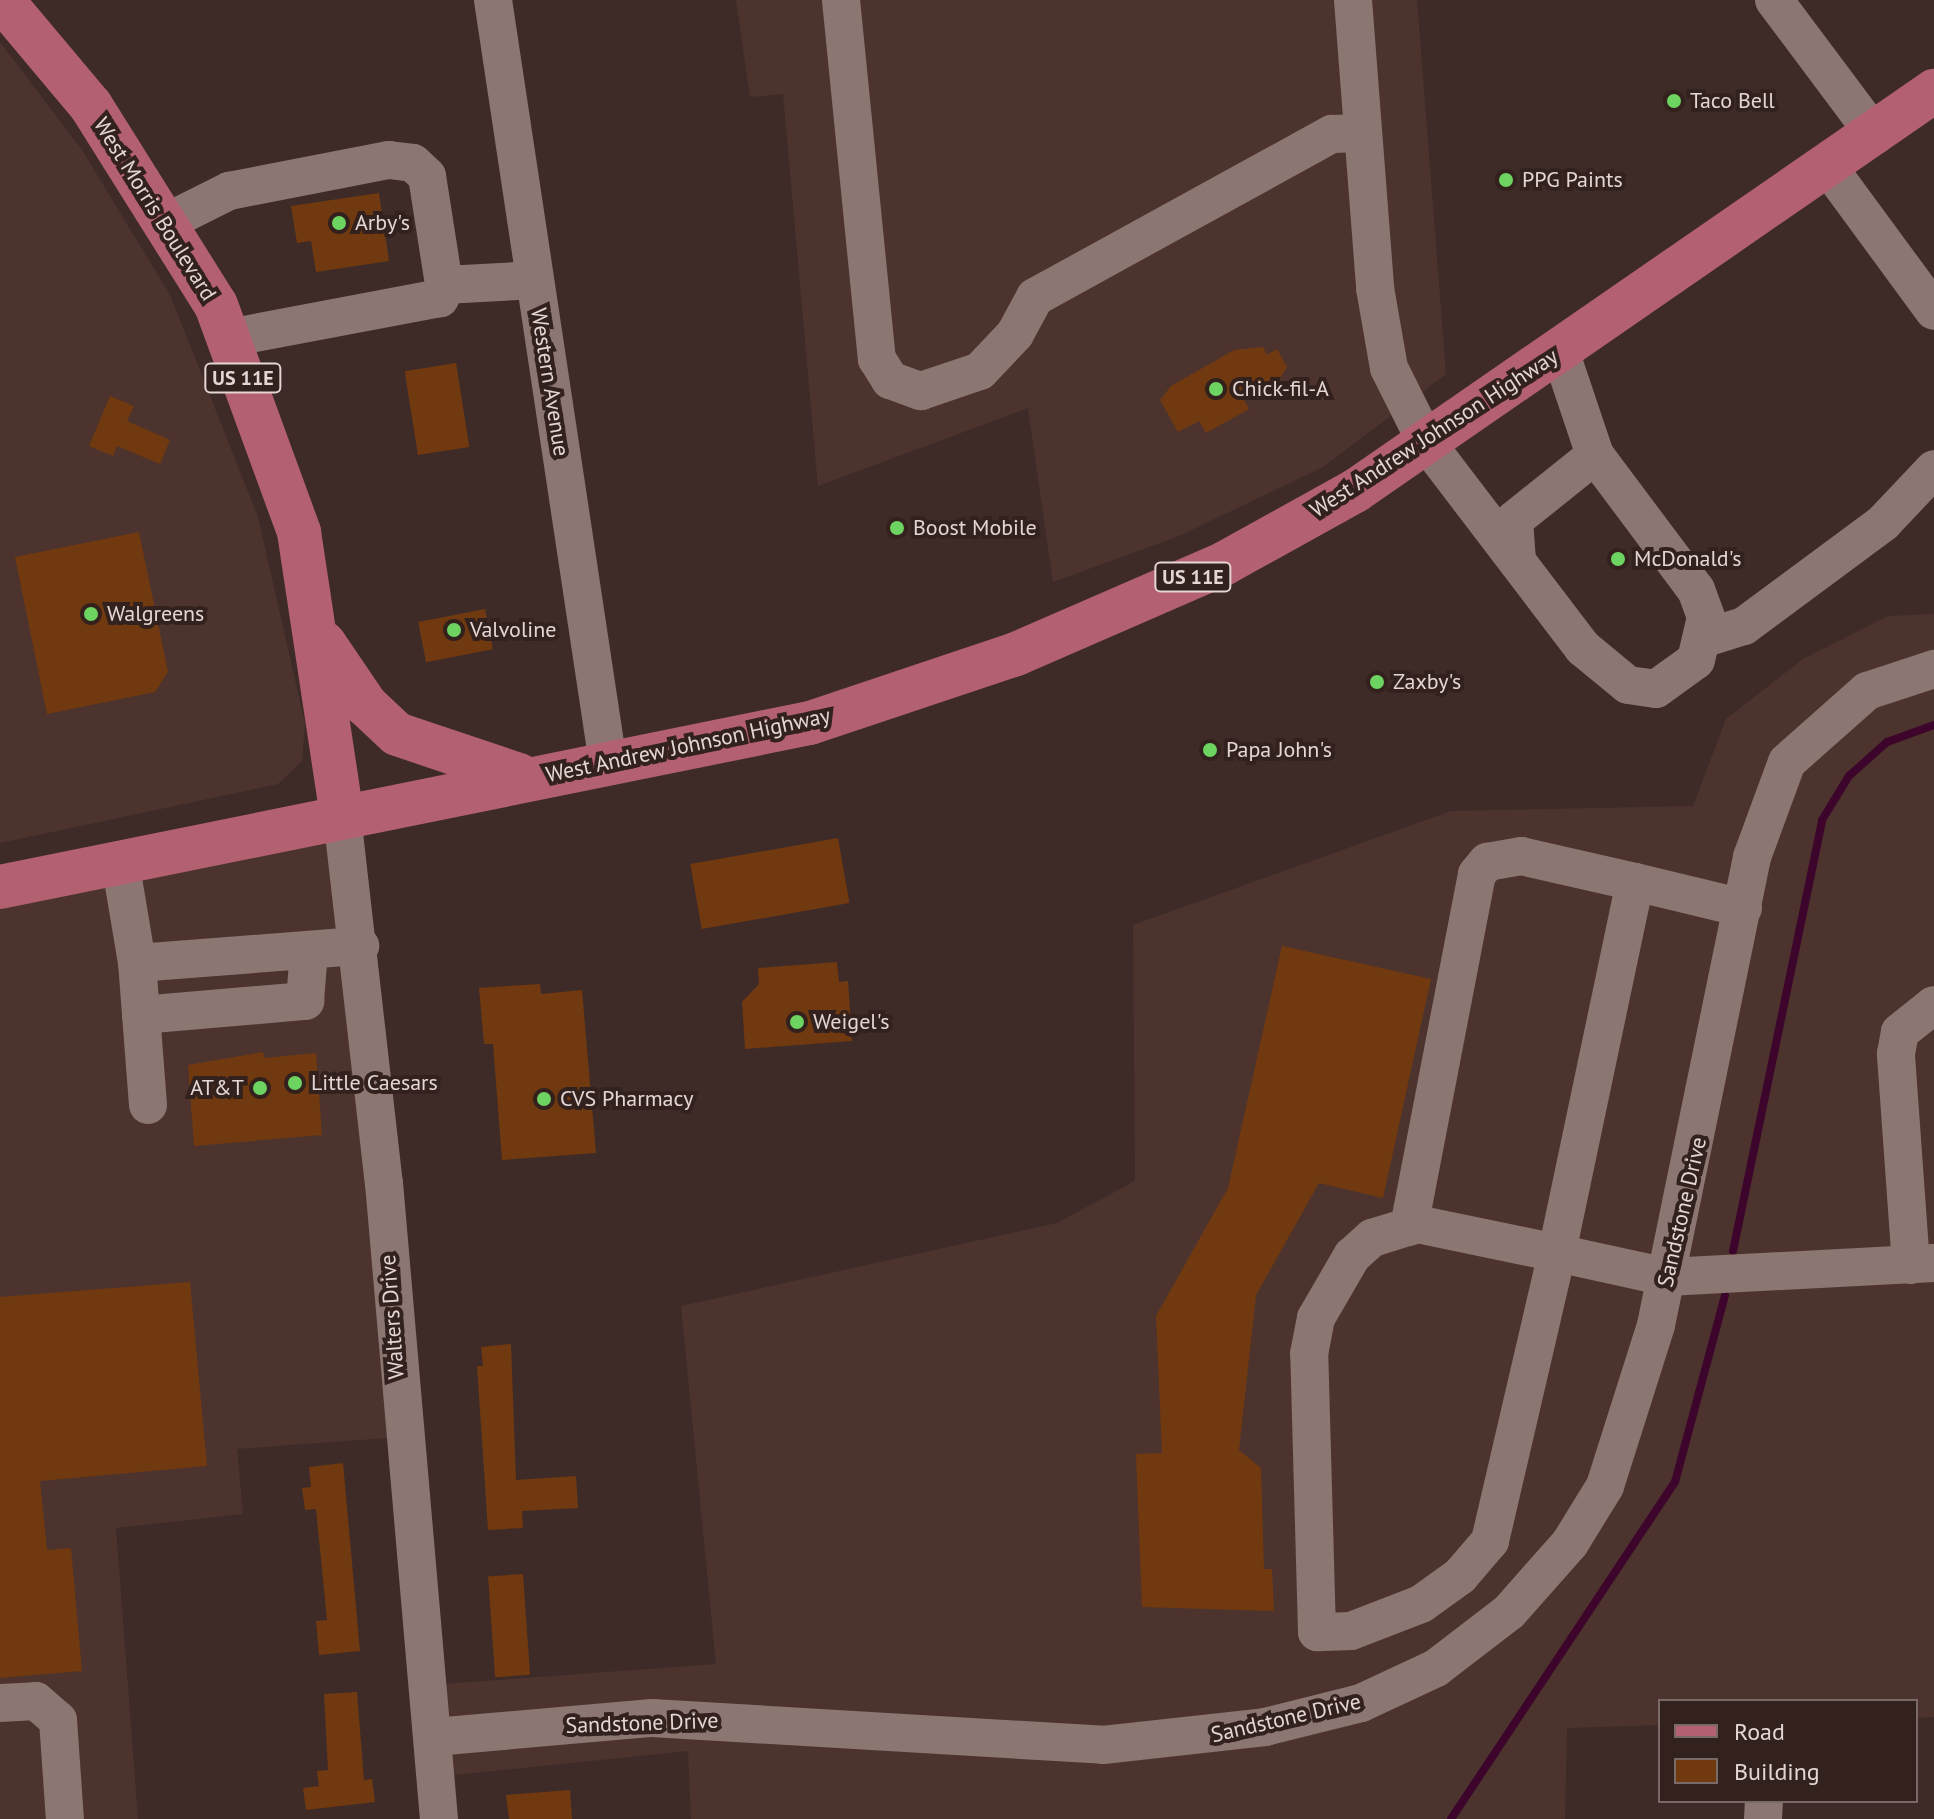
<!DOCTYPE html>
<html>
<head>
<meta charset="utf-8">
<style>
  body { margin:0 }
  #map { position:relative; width:1934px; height:1819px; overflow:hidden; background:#3e2b28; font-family:"PT Sans",sans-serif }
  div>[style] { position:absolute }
  .built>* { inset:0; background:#4d332e }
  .stream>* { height:8px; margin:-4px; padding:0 4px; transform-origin:4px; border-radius:4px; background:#3d052b }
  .building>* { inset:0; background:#71390f; transform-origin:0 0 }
  .minor>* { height:38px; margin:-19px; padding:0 19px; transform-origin:19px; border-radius:19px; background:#8c7672 }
  .major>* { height:44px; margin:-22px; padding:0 22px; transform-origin:22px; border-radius:22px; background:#b36071 }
  .dots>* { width:22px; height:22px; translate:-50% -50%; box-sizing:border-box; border:4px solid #33211e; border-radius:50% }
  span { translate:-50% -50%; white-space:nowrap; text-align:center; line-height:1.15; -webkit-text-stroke:8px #33211e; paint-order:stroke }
  .shield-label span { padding:2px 6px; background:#33211e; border:2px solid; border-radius:6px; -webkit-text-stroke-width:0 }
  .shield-label { font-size:20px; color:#e3d6d4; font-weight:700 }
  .poi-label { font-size:22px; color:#e3d6d4 }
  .left { translate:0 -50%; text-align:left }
  .right { translate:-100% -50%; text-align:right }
  .street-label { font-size:22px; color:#e3d6d4 }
  .legend { position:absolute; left:1658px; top:1699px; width:260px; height:104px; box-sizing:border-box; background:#33211e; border:2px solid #796967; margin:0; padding:10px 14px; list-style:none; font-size:24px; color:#e3d6d4 }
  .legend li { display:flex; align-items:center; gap:16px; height:40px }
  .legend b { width:40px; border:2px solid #796967 }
</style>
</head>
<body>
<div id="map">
  <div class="built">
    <div style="clip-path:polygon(736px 0,1417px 0,1446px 374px,1323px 467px,1179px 536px,1053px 582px,1028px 408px,818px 486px,783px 94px,750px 97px)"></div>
    <div style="clip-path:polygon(0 42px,82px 150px,170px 295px,258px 517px,305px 724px,302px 761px,278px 784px,0 843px)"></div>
    <div style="clip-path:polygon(1934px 614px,1934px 1717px,1916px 1718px,1916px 1701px,1660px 1701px,1660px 1725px,1567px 1728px,1565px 1819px,691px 1819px,688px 1751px,436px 1777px,430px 1685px,716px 1664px,681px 1306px,1057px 1223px,1135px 1181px,1133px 925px,1451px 811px,1693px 806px,1726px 719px,1803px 659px,1888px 616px)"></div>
    <div style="clip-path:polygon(342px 816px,401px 1437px,237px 1449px,243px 1514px,116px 1528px,138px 1819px,0 1819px,0 890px)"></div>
  </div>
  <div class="stream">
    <div style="left:1733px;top:1251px;width:440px;rotate:-78.3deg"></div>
    <div style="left:1822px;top:820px;width:52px;rotate:-58.5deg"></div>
    <div style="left:1849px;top:776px;width:51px;rotate:-41.8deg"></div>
    <div style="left:1887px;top:742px;width:50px;rotate:-19.9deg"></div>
    <div style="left:1451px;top:1819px;width:405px;rotate:-56.4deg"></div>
    <div style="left:1675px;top:1482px;width:193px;rotate:-75deg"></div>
  </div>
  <div class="building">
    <div style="clip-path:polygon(379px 193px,389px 261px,316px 272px,311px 241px,297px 243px,291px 206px)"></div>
    <div style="clip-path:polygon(1263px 347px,1267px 355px,1277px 349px,1287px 367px,1281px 377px,1243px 398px,1249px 409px,1206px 433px,1199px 421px,1178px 432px,1160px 400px,1171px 386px,1234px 350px)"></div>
    <div style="left:456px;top:363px;width:85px;height:52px;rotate:81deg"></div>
    <div style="clip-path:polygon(110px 396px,134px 406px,127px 421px,170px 440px,160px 464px,117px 446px,113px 456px,89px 446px)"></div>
    <div style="clip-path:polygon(139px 532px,168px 672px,155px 692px,47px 714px,15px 557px)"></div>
    <div style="left:485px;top:609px;width:41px;height:68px;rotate:79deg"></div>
    <div style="left:838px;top:838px;width:66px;height:150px;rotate:80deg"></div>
    <div style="clip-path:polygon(1282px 946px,1431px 979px,1383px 1198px,1319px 1183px,1256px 1295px,1239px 1450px,1261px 1468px,1264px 1569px,1272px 1569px,1274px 1611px,1142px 1607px,1136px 1454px,1162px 1453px,1156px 1316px,1228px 1188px)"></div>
    <div style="clip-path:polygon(837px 962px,839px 982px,848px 981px,852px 1041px,745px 1049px,742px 1002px,759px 984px,758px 968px)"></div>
    <div style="clip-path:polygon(540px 984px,541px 994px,582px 990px,596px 1153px,502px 1160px,493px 1044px,484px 1044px,479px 988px)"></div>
    <div style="clip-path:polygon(263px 1052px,264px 1058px,316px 1053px,322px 1135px,194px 1146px,188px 1065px)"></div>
    <div style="clip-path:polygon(190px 1282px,207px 1466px,40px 1481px,47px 1550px,71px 1548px,82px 1671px,0 1678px,0 1297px)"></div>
    <div style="clip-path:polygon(511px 1344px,516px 1480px,576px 1476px,578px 1508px,522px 1511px,523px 1528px,488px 1530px,477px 1366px,483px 1366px,481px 1347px)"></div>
    <div style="clip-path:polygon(343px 1463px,360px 1651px,319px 1655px,316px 1621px,327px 1620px,316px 1509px,305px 1510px,302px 1488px,311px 1487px,309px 1467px)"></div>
    <div style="left:523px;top:1574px;width:101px;height:35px;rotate:86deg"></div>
    <div style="clip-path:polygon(357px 1692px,364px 1780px,372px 1779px,375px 1802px,306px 1810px,303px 1788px,319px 1786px,317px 1771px,328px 1770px,324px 1694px)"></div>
    <div style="clip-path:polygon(570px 1790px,572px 1819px,509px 1819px,506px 1795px)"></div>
  </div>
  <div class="minor">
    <div style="left:493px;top:0;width:772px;rotate:81.43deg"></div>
    <div style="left:841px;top:0;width:361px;rotate:84.3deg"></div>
    <div style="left:877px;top:359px;width:25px;rotate:58deg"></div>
    <div style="left:890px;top:380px;width:33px;rotate:20deg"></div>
    <div style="left:921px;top:391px;width:62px;rotate:-18.7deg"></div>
    <div style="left:980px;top:371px;width:51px;rotate:-46.6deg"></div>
    <div style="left:1015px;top:334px;width:42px;rotate:-61.6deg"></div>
    <div style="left:1035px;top:297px;width:339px;rotate:-28.8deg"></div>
    <div style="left:1332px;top:134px;width:30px;rotate:-2deg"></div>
    <div style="left:1353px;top:0;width:289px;rotate:85.6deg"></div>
    <div style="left:1375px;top:288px;width:81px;rotate:80.1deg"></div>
    <div style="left:1389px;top:368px;width:83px;rotate:63.4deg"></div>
    <div style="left:1426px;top:442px;width:259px;rotate:52.7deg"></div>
    <div style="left:1583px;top:648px;width:58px;rotate:39.4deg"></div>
    <div style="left:1628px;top:685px;width:28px;rotate:8deg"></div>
    <div style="left:1656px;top:689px;width:49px;rotate:-35.9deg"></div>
    <div style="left:1696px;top:660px;width:44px;rotate:-76.9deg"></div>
    <div style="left:1706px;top:617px;width:29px;rotate:-110deg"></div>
    <div style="left:1696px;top:590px;width:169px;rotate:-126.8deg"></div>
    <div style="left:1595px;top:455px;width:110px;rotate:-108.6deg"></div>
    <div style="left:1774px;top:0;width:169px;rotate:53.2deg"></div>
    <div style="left:1829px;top:168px;width:177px;rotate:53.7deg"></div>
    <div style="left:165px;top:223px;width:72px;rotate:-26.6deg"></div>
    <div style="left:229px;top:191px;width:163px;rotate:-11deg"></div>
    <div style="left:389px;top:160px;width:24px;rotate:7deg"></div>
    <div style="left:413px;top:163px;width:19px;rotate:43deg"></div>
    <div style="left:427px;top:176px;width:110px;rotate:81.1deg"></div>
    <div style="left:444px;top:285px;width:14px;rotate:107deg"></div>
    <div style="left:440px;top:298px;width:216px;rotate:169.3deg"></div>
    <div style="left:444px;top:285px;width:91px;rotate:-3.1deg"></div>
    <div style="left:1517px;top:561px;width:41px;rotate:-94.2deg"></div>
    <div style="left:1514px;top:520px;width:104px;rotate:-38.7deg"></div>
    <div style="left:1705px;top:638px;width:41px;rotate:-17.1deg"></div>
    <div style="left:1744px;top:626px;width:173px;rotate:-36.5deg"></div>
    <div style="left:1883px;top:523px;width:74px;rotate:-46.6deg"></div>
    <div style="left:342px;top:816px;width:369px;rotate:83.5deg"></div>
    <div style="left:384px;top:1183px;width:638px;rotate:85.06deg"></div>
    <div style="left:120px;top:861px;width:103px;rotate:80.5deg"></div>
    <div style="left:1743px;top:908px;width:111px;rotate:-166.5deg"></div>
    <div style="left:1635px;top:882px;width:379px;rotate:101.9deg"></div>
    <div style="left:1557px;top:1253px;width:296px;rotate:103.1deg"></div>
    <div style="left:1490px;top:1541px;width:46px;rotate:130.6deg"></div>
    <div style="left:1460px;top:1576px;width:48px;rotate:144.3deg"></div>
    <div style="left:1421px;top:1604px;width:75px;rotate:158.9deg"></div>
    <div style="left:1351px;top:1631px;width:34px;rotate:178deg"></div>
    <div style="left:1317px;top:1632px;width:278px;rotate:-91.6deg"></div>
    <div style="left:1309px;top:1354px;width:37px;rotate:-79deg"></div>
    <div style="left:1316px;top:1318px;width:72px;rotate:-59.9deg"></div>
    <div style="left:1352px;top:1256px;width:27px;rotate:-42deg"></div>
    <div style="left:1372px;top:1238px;width:47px;rotate:-17.3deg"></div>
    <div style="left:1417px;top:1224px;width:143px;rotate:11.7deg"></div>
    <div style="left:1557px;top:1253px;width:113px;rotate:12.3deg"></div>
    <div style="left:1667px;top:1277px;width:267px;rotate:-3deg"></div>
    <div style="left:141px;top:1015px;width:165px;rotate:-4.9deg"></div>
    <div style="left:305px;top:1001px;width:51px;rotate:-85.5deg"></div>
    <div style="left:148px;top:1105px;width:142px;rotate:-94.4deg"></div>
    <div style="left:137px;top:963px;width:224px;rotate:-4.4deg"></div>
    <div style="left:1409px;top:1227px;width:359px;rotate:-79.1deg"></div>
    <div style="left:1477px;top:874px;width:16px;rotate:-50deg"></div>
    <div style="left:1487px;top:862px;width:35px;rotate:-10deg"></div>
    <div style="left:1521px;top:856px;width:117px;rotate:12.8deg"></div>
    <div style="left:1911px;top:1265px;width:212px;rotate:-94.1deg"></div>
    <div style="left:1896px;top:1054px;width:22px;rotate:-80deg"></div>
    <div style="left:1900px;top:1032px;width:43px;rotate:-38.5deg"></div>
    <div style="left:0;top:1703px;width:36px;rotate:-3deg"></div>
    <div style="left:36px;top:1701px;width:29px;rotate:41deg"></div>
    <div style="left:58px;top:1720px;width:99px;rotate:86deg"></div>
    <div style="left:434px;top:1737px;width:219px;rotate:-5deg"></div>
    <div style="left:652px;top:1718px;width:452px;rotate:3.4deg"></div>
    <div style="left:1103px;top:1745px;width:163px;rotate:-6.3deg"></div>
    <div style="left:1265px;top:1727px;width:99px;rotate:-14deg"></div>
    <div style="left:1361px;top:1703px;width:83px;rotate:-25deg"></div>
    <div style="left:1436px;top:1668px;width:92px;rotate:-37.5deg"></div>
    <div style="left:1509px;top:1612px;width:92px;rotate:-48.5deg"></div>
    <div style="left:1570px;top:1543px;width:67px;rotate:-58.4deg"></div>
    <div style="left:1605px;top:1486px;width:169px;rotate:-72.4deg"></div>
    <div style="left:1656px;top:1325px;width:478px;rotate:-78.4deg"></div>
    <div style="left:1752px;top:857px;width:101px;rotate:-69.8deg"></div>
    <div style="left:1787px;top:762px;width:107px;rotate:-41.6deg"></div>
    <div style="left:1867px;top:691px;width:71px;rotate:-18.2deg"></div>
    <div style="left:1763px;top:1819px;width:18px;rotate:-87deg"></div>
  </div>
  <div class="major">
    <div style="left:2px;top:0;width:138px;rotate:50deg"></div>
    <div style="left:91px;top:106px;width:235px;rotate:57.9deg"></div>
    <div style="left:216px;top:305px;width:242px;rotate:69.9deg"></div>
    <div style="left:299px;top:532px;width:287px;rotate:81.4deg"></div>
    <div style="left:324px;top:643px;width:75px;rotate:55.9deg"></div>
    <div style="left:366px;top:705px;width:42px;rotate:43.1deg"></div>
    <div style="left:397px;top:734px;width:129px;rotate:18.6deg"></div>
    <div style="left:0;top:887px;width:826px;rotate:-11.45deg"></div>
    <div style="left:810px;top:723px;width:217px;rotate:-18.5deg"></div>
    <div style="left:1016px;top:654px;width:228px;rotate:-23.5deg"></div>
    <div style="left:1225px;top:563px;width:149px;rotate:-29deg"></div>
    <div style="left:1355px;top:491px;width:704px;rotate:-34.64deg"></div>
  </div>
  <div class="dots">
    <div style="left:1674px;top:101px;background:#6dd361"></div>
    <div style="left:1506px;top:180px;background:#6dd361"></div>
    <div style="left:339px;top:223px;background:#6dd361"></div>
    <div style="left:1216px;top:389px;background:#6dd361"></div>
    <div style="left:897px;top:528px;background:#6dd361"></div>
    <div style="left:1618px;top:559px;background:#6dd361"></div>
    <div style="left:91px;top:614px;background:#6dd361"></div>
    <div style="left:454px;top:630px;background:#6dd361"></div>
    <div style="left:1377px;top:682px;background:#6dd361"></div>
    <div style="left:1210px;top:750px;background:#6dd361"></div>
    <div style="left:797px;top:1022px;background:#6dd361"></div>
    <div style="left:295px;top:1083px;background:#6dd361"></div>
    <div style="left:260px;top:1088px;background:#6dd361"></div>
    <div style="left:544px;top:1099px;background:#6dd361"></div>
  </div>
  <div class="shield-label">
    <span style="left:243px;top:378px">US 11E</span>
    <span style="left:1193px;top:577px">US 11E</span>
  </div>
  <div class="poi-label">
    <span class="left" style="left:1690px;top:101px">Taco Bell</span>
    <span class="left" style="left:1522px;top:180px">PPG Paints</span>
    <span class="left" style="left:355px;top:223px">Arby's</span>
    <span class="left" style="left:1232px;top:389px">Chick-fil-A</span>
    <span class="left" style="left:913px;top:528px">Boost Mobile</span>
    <span class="left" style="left:1634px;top:559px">McDonald's</span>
    <span class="left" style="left:107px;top:614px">Walgreens</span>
    <span class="left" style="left:470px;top:630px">Valvoline</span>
    <span class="left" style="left:1393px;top:682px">Zaxby's</span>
    <span class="left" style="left:1226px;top:750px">Papa John's</span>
    <span class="left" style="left:813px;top:1022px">Weigel's</span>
    <span class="left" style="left:311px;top:1083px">Little Caesars</span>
    <span class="right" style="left:244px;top:1088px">AT&amp;T</span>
    <span class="left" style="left:560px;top:1099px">CVS Pharmacy</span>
  </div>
  <div class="street-label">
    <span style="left:155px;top:209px;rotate:58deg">West Morris Boulevard</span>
    <span style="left:550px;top:382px;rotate:81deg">Western Avenue</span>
    <span style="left:1434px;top:433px;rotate:-33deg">West Andrew Johnson Highway</span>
    <span style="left:688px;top:745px;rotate:-12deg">West Andrew Johnson Highway</span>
    <span style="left:1682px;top:1212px;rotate:-77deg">Sandstone Drive</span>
    <span style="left:392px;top:1317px;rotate:-94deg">Walters Drive</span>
    <span style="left:1286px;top:1718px;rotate:-13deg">Sandstone Drive</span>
    <span style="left:642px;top:1723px;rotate:-2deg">Sandstone Drive</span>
  </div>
  <ul class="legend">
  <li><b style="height:10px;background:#b36071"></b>Road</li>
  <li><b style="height:22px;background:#71390f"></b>Building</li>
  </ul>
</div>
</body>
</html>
